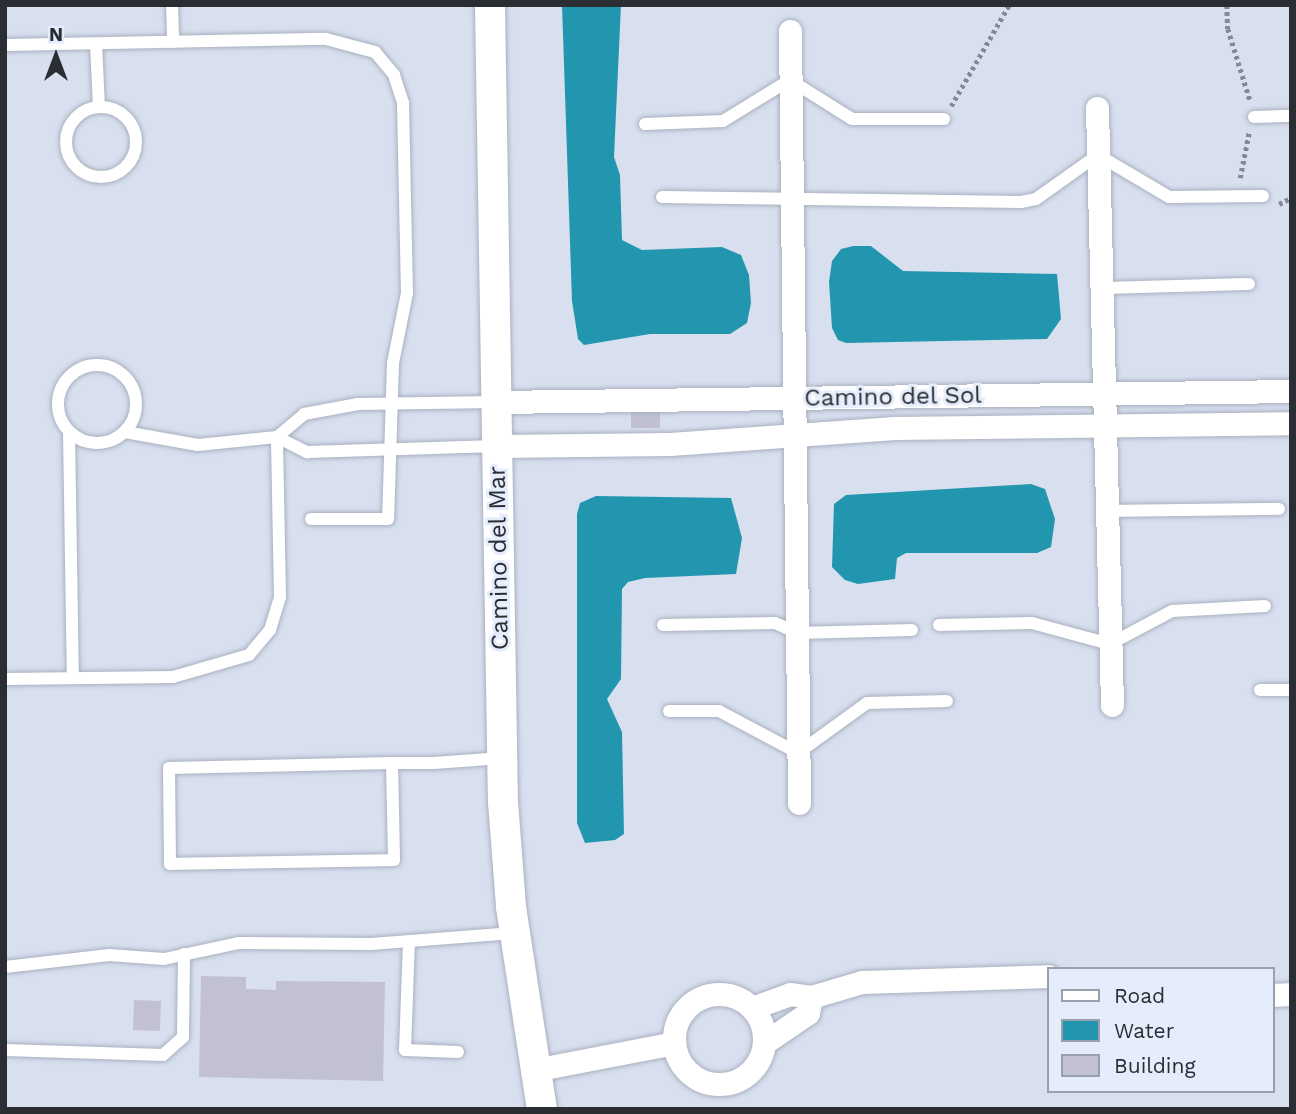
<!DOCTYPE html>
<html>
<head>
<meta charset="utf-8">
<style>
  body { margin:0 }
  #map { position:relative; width:1296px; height:1114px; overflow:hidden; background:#d8dfef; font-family:"Work Sans",sans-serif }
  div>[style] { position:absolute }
  .water>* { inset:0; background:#2396af }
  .building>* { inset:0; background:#c1c1d1; transform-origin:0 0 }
  .path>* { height:4.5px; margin-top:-2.25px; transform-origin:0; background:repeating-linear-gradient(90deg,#838893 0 3.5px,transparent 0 7px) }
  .roads { filter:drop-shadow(0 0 2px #a9b1bf) drop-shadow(0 0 2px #a9b1bf) }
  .service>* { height:12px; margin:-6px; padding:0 6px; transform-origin:6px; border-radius:6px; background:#fff }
  .service>.ring { margin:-6px; padding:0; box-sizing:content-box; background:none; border:12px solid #fff; border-radius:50% }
  .minor>* { height:23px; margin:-11.5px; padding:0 11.5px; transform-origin:11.5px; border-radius:11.5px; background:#fff }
  .minor>.ring { margin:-11.5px; padding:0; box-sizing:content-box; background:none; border:23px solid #fff; border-radius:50% }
  .tertiary>* { height:30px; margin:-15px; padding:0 15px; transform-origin:15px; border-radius:15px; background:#fff }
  span { translate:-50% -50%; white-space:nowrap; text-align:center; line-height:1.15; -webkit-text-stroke:6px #e5edfc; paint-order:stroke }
  .street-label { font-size:24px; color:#2a2d32 }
  .frame { position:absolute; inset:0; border:7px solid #2a2d32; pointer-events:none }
  .legend { position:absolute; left:1047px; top:967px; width:228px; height:126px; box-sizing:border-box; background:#e5edfc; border:2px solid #9aa0ab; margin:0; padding:9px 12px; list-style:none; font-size:21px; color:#2a2d32 }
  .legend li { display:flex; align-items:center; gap:14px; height:35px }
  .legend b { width:35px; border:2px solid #9aa0ab }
  .north { position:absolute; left:21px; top:21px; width:70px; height:70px; -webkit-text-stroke:5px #e5edfc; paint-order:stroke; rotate:0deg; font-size:19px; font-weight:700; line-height:28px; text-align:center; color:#2a2d32 }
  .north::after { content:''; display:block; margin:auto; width:24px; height:32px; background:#2a2d32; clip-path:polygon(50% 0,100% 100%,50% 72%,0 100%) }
</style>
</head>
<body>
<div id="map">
  <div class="water">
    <div style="clip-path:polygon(562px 5px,621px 5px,614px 157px,620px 175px,622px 240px,642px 250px,722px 247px,741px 255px,749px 275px,751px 303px,747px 323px,730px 334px,650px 334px,584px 345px,578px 339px,572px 301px)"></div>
    <div style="clip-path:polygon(853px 246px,871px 246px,903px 271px,1057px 274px,1061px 319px,1047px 339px,846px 343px,838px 340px,832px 328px,829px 282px,832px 261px,841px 249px)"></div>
    <div style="clip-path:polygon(1031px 484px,1045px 489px,1055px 519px,1051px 547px,1037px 553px,906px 553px,897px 558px,895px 579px,858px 584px,845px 580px,832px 567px,834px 504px,846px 495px)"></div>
    <div style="clip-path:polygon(596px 496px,731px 498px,742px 538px,736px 574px,645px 578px,628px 582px,622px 589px,621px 679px,607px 699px,622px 732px,624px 834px,615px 840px,585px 843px,577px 823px,577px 514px,580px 503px)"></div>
  </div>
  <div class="building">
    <div style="left:631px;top:408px;width:29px;height:20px"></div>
    <div style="clip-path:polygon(201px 976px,246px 977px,246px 989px,276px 990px,276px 981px,385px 982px,383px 1081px,199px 1077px)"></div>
    <div style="left:134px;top:1000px;width:27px;height:30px;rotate:2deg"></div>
  </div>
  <div class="path">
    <div style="left:1227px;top:5px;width:24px;rotate:88deg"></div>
    <div style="left:1228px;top:29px;width:74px;rotate:72.8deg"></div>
    <div style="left:951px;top:106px;width:116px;rotate:-60.1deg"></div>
    <div style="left:1240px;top:178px;width:47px;rotate:-78.9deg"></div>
    <div style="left:1279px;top:204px;width:13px;rotate:-27deg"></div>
  </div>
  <div class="roads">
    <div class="service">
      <div style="left:172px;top:5px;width:37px;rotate:88deg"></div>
      <div style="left:96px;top:44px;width:63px;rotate:87.3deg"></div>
      <div style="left:5px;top:45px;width:321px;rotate:-1.1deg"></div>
      <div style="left:326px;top:39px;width:51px;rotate:14.9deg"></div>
      <div style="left:375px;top:52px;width:30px;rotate:50deg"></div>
      <div style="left:394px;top:75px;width:29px;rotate:72deg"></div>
      <div style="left:403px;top:103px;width:190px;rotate:88.8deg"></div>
      <div style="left:407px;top:293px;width:71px;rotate:101.3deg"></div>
      <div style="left:393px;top:363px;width:156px;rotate:91.8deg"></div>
      <div style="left:388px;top:519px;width:77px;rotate:180deg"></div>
      <div class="ring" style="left:66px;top:107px;width:58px;height:58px"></div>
      <div style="left:1254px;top:117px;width:37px;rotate:-2deg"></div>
      <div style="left:645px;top:124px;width:78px;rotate:-2.2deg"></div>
      <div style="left:723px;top:121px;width:79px;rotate:-31.5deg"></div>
      <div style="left:790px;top:80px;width:73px;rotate:32.2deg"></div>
      <div style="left:852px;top:119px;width:92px"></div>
      <div style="left:662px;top:197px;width:359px;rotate:0.8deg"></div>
      <div style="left:1021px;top:202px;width:15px;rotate:-11deg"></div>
      <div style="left:1036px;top:199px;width:76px;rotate:-35.4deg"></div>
      <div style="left:1098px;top:155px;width:82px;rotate:30.6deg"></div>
      <div style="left:1169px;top:197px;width:94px;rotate:-0.6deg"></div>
      <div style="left:1102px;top:288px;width:147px;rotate:-1.6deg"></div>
      <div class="ring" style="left:58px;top:365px;width:66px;height:66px"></div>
      <div style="left:69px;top:432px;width:246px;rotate:89.1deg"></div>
      <div style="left:125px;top:432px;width:74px;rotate:10.1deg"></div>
      <div style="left:198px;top:445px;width:79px;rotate:-5.8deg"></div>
      <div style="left:277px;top:437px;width:34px;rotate:27deg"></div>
      <div style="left:307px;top:452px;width:189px;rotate:-1.8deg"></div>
      <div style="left:277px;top:437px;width:35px;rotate:-40deg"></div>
      <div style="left:304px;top:414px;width:55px;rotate:-10.5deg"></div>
      <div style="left:358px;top:404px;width:138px;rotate:-0.8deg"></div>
      <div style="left:1107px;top:511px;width:172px;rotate:-0.7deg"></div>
      <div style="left:663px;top:625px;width:112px;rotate:-1deg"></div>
      <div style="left:775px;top:623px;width:24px;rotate:24deg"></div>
      <div style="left:797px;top:633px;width:115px;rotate:-1.5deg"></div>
      <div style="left:939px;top:625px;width:93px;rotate:-1.2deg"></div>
      <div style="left:1032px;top:623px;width:81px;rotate:15.1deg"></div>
      <div style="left:1110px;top:644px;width:70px;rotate:-28deg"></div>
      <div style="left:1172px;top:611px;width:93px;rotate:-3.1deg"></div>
      <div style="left:5px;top:679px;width:168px;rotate:-0.7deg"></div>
      <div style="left:173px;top:677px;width:79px;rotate:-16.1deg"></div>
      <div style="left:249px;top:655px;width:33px;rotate:-50deg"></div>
      <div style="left:270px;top:630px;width:34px;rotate:-73deg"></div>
      <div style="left:280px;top:597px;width:160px;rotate:-91.1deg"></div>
      <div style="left:1260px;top:690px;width:31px"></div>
      <div style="left:669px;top:711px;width:50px"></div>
      <div style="left:719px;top:711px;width:89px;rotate:28deg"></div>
      <div style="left:798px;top:753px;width:85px;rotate:-35.9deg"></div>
      <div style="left:867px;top:703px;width:80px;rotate:-1.4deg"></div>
      <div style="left:392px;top:763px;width:97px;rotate:88.8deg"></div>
      <div style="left:394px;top:860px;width:224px;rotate:179deg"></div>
      <div style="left:170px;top:864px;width:96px;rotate:-90.6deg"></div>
      <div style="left:169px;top:768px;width:223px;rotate:-1.3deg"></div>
      <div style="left:392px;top:763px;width:42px"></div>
      <div style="left:434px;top:763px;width:68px;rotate:-4.2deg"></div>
      <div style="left:409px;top:941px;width:109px;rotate:92.1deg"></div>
      <div style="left:405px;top:1050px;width:53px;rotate:2.2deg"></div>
      <div style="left:5px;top:967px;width:105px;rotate:-6.6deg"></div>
      <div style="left:109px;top:955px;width:55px;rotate:4.2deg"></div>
      <div style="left:164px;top:959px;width:77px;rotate:-12deg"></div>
      <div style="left:239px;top:943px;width:132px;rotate:0.4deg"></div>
      <div style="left:371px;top:944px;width:143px;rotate:-4.4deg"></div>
      <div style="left:5px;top:1050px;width:158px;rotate:1.8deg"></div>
      <div style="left:163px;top:1055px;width:27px;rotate:-42deg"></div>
      <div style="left:183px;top:1037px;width:83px;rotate:-89.3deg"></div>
    </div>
    <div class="minor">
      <div style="left:790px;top:31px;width:772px;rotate:89.33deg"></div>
      <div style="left:1097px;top:108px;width:597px;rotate:88.56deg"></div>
      <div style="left:496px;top:402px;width:795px;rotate:-0.79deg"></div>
      <div style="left:497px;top:446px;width:173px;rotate:-0.7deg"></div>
      <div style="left:670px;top:444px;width:225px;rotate:-4.1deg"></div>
      <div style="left:894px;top:428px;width:397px;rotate:-0.7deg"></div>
      <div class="ring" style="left:674px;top:994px;width:67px;height:67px"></div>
      <div style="left:1273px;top:995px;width:18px;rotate:-3deg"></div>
      <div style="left:752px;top:1008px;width:40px;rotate:-20.2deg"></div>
      <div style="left:790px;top:994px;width:21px;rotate:8deg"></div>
      <div style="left:811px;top:997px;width:53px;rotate:-16.4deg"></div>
      <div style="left:862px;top:982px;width:187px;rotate:-1.8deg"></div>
      <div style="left:764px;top:1043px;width:53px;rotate:-34.3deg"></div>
      <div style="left:808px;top:1013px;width:16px;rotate:-79deg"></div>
      <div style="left:534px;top:1070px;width:143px;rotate:-10.9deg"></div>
    </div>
    <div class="tertiary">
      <div style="left:490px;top:5px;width:797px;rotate:89.07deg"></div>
      <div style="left:503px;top:802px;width:105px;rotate:85.6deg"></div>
      <div style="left:511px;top:907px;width:204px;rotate:81.3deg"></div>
    </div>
  </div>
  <div class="street-label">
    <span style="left:893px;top:397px;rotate:-1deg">Camino del Sol</span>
    <span style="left:499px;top:558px;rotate:-91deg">Camino del Mar</span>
  </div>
  <div class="frame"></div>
  <ul class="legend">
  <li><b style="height:9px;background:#fff"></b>Road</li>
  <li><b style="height:19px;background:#2396af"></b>Water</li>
  <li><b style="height:19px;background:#c1c1d1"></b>Building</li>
  </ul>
  <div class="north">N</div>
</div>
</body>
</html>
